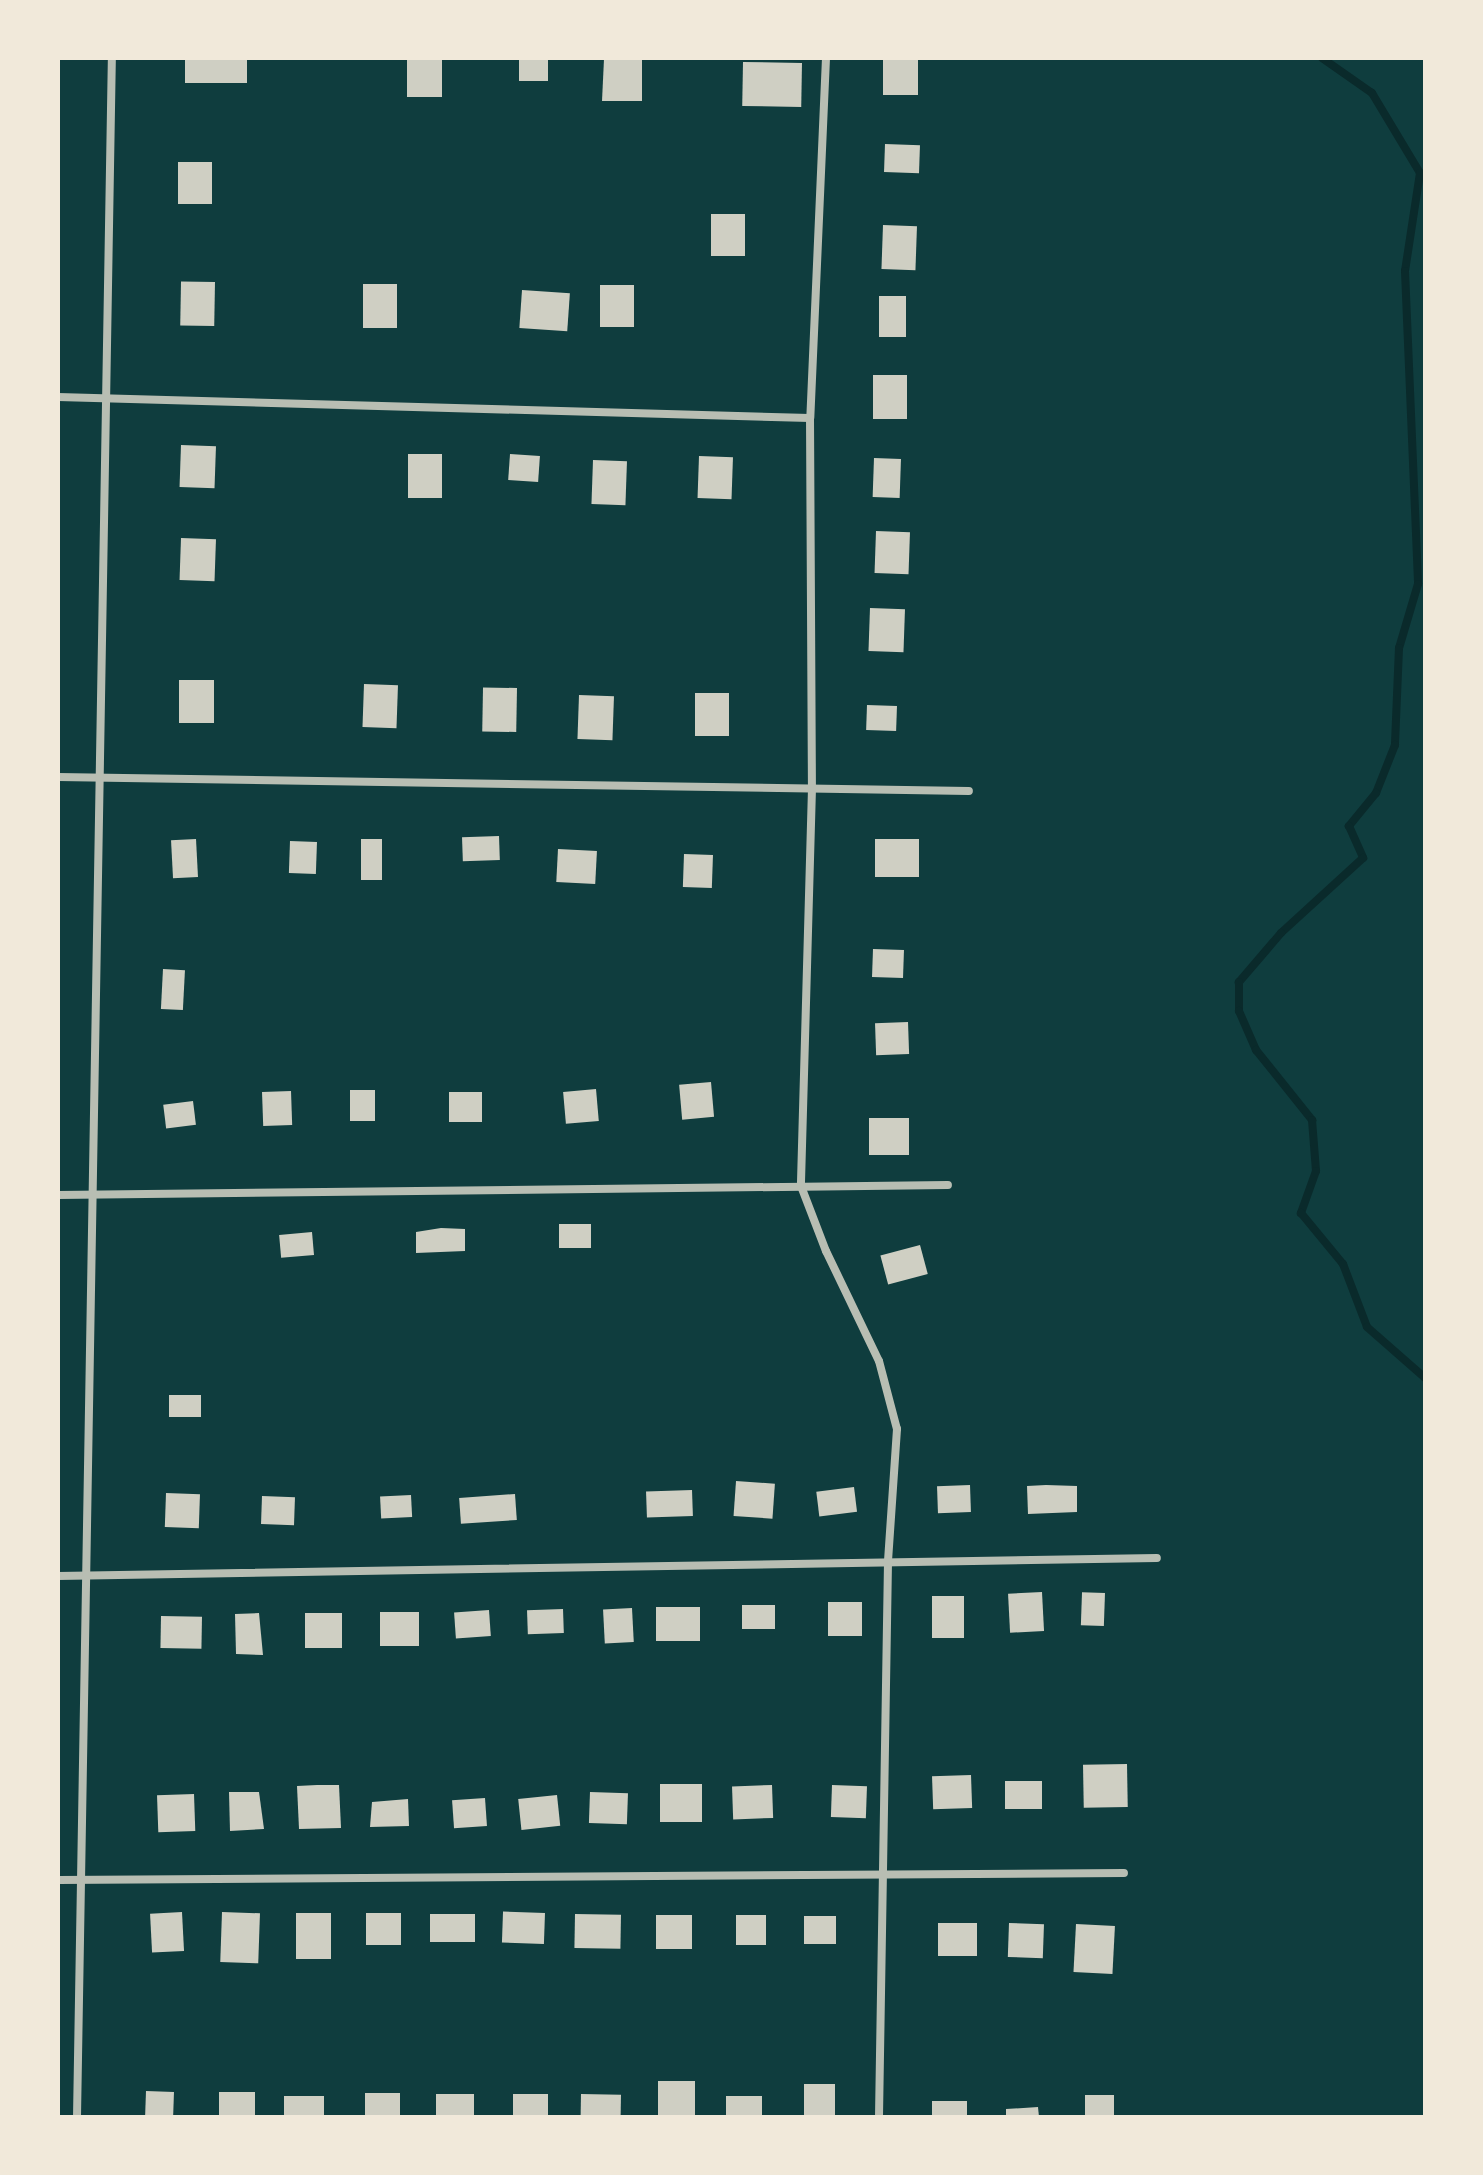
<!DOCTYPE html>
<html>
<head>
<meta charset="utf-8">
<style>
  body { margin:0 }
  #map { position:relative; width:1483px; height:2175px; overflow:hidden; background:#0f3d3e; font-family:"Nunito Sans",sans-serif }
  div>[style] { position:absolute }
  .stream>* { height:8px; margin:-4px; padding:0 4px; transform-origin:4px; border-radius:4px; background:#0a2a2b }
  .building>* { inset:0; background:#cfcfc3; transform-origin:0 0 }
  .minor>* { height:8px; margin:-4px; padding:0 4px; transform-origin:4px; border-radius:4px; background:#b8beb3 }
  span { translate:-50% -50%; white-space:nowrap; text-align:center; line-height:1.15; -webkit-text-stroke:7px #f1e9da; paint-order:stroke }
  .frame { position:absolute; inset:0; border:60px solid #f1e9da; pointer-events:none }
</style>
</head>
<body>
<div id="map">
  <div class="stream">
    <div style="left:1322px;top:58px;width:61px;rotate:35deg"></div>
    <div style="left:1372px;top:93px;width:93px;rotate:59deg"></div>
    <div style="left:1420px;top:173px;width:99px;rotate:98.7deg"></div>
    <div style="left:1405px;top:271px;width:313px;rotate:87.6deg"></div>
    <div style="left:1418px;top:584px;width:67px;rotate:106.5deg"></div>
    <div style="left:1399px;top:648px;width:97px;rotate:92.4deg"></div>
    <div style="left:1395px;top:745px;width:52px;rotate:111.6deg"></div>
    <div style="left:1376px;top:793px;width:43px;rotate:129.3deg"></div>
    <div style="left:1349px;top:826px;width:35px;rotate:66deg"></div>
    <div style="left:1363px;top:858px;width:111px;rotate:137.6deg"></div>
    <div style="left:1281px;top:933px;width:65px;rotate:130.6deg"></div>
    <div style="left:1239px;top:982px;width:29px;rotate:90deg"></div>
    <div style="left:1239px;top:1011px;width:43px;rotate:66.4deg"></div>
    <div style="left:1256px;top:1050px;width:90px;rotate:51.3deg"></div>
    <div style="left:1312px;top:1120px;width:51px;rotate:85.5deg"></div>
    <div style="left:1316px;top:1171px;width:45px;rotate:109.7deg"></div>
    <div style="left:1301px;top:1213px;width:66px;rotate:50.5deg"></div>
    <div style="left:1343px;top:1264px;width:67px;rotate:69.1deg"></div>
    <div style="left:1367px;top:1327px;width:77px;rotate:41.3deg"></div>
  </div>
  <div class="building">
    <div style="left:185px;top:58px;width:62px;height:25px"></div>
    <div style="left:407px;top:58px;width:35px;height:39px"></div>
    <div style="left:519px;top:58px;width:29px;height:23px"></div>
    <div style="clip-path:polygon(614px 58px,642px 59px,642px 101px,602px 101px,604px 59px)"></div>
    <div style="left:883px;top:58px;width:35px;height:37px"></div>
    <div style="left:743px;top:62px;width:59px;height:44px;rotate:1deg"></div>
    <div style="left:885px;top:144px;width:35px;height:28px;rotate:2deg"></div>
    <div style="left:178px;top:162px;width:34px;height:42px"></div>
    <div style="left:711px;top:214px;width:34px;height:42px"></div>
    <div style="left:883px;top:225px;width:34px;height:44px;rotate:2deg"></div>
    <div style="left:215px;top:282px;width:44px;height:34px;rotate:91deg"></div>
    <div style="left:397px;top:284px;width:44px;height:34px;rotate:90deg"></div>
    <div style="left:600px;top:285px;width:34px;height:42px"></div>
    <div style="left:522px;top:290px;width:48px;height:38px;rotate:4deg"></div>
    <div style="left:879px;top:296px;width:27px;height:41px"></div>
    <div style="left:873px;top:375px;width:34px;height:44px"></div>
    <div style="left:181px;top:445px;width:35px;height:42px;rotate:2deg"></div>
    <div style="left:408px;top:454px;width:34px;height:44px"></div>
    <div style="left:510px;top:454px;width:30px;height:26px;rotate:4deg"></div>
    <div style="left:699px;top:456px;width:34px;height:42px;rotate:2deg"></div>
    <div style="left:874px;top:458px;width:27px;height:39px;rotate:2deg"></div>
    <div style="left:593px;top:460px;width:34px;height:44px;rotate:2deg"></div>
    <div style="left:876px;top:531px;width:34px;height:42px;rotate:2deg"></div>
    <div style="left:181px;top:538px;width:35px;height:42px;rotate:2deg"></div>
    <div style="left:870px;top:608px;width:35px;height:43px;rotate:2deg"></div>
    <div style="left:179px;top:680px;width:35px;height:43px"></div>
    <div style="left:364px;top:684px;width:34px;height:43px;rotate:2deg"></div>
    <div style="left:517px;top:688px;width:44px;height:34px;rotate:91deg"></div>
    <div style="left:695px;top:693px;width:34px;height:43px"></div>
    <div style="left:579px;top:695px;width:35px;height:44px;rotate:2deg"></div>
    <div style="left:867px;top:705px;width:30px;height:25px;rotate:2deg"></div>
    <div style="left:499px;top:836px;width:24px;height:37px;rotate:88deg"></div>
    <div style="left:196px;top:839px;width:38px;height:25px;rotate:87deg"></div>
    <div style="left:361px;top:839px;width:21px;height:41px"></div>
    <div style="left:919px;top:839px;width:38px;height:44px;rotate:90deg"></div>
    <div style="left:290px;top:841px;width:27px;height:32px;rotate:2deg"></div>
    <div style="left:558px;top:849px;width:39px;height:33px;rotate:3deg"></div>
    <div style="left:684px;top:854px;width:29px;height:33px;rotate:2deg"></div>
    <div style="left:873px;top:949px;width:31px;height:28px;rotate:2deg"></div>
    <div style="left:163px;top:969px;width:22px;height:40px;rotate:3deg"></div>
    <div style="left:908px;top:1022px;width:32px;height:33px;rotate:88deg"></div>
    <div style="left:711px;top:1082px;width:35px;height:32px;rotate:85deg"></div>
    <div style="left:596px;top:1089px;width:32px;height:33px;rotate:85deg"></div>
    <div style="left:350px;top:1090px;width:25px;height:31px"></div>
    <div style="left:291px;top:1091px;width:34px;height:29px;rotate:88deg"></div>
    <div style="left:482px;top:1092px;width:30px;height:33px;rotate:90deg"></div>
    <div style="left:193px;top:1101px;width:24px;height:30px;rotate:83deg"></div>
    <div style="left:869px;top:1118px;width:40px;height:37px"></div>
    <div style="left:559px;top:1224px;width:32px;height:24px"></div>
    <div style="clip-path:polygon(441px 1228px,465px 1229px,465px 1251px,416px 1253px,416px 1232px)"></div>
    <div style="left:312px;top:1232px;width:23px;height:33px;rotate:85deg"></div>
    <div style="left:920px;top:1245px;width:30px;height:41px;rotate:75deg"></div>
    <div style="left:169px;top:1395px;width:32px;height:22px"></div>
    <div style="left:736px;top:1481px;width:39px;height:35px;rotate:4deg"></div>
    <div style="left:970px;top:1485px;width:27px;height:33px;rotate:88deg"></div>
    <div style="clip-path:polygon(1046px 1485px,1077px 1486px,1077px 1512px,1028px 1514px,1027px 1486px)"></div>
    <div style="left:854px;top:1487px;width:25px;height:38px;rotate:83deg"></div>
    <div style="left:692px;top:1490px;width:26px;height:46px;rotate:88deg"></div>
    <div style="left:166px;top:1493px;width:34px;height:34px;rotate:2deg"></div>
    <div style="left:515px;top:1494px;width:26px;height:56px;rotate:86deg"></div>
    <div style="left:411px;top:1495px;width:22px;height:31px;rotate:87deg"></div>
    <div style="left:262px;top:1496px;width:33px;height:28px;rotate:2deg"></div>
    <div style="left:1042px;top:1592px;width:39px;height:34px;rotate:87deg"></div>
    <div style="left:1105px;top:1593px;width:33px;height:23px;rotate:92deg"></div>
    <div style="left:932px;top:1596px;width:32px;height:42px"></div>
    <div style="left:862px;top:1602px;width:34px;height:34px;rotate:90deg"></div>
    <div style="left:742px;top:1605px;width:33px;height:24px"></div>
    <div style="left:656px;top:1607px;width:44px;height:34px"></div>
    <div style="left:632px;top:1608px;width:34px;height:29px;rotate:87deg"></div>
    <div style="left:563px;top:1609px;width:24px;height:36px;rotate:88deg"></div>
    <div style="left:489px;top:1610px;width:26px;height:35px;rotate:86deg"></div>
    <div style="left:419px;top:1612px;width:34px;height:39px;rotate:90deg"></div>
    <div style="clip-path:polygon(259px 1613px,263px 1655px,236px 1654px,235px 1614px)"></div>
    <div style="left:305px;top:1613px;width:37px;height:35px"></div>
    <div style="left:161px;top:1616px;width:41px;height:32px;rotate:1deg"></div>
    <div style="left:1127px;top:1764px;width:43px;height:44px;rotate:89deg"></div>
    <div style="left:971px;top:1775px;width:33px;height:39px;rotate:88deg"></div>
    <div style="left:1005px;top:1781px;width:37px;height:28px"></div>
    <div style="left:660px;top:1784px;width:42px;height:38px"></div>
    <div style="clip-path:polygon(317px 1785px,339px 1785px,341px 1828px,299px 1829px,297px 1786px)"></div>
    <div style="left:772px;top:1785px;width:33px;height:40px;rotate:88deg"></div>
    <div style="left:832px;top:1785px;width:35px;height:32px;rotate:2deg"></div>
    <div style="clip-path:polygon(229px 1792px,259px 1792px,264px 1829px,230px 1831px)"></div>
    <div style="left:590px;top:1792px;width:38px;height:31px;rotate:2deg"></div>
    <div style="left:194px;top:1794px;width:37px;height:37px;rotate:88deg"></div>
    <div style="left:557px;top:1795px;width:31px;height:39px;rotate:84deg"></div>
    <div style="left:485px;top:1798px;width:28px;height:33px;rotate:86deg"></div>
    <div style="clip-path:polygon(408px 1799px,409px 1826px,370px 1827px,372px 1802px)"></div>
    <div style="left:182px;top:1912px;width:39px;height:32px;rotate:87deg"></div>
    <div style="left:222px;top:1912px;width:38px;height:50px;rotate:2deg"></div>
    <div style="left:296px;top:1913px;width:35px;height:46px"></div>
    <div style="left:366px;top:1913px;width:35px;height:32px"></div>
    <div style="left:545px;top:1913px;width:31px;height:42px;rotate:92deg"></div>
    <div style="left:430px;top:1914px;width:45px;height:28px"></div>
    <div style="left:575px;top:1914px;width:46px;height:34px;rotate:1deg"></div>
    <div style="left:656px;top:1915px;width:36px;height:34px"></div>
    <div style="left:736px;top:1915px;width:30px;height:30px"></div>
    <div style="left:804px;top:1916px;width:32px;height:28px"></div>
    <div style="left:938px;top:1923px;width:39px;height:33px"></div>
    <div style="left:1009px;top:1923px;width:35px;height:34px;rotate:2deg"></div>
    <div style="left:1076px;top:1924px;width:39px;height:48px;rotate:3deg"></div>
    <div style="left:658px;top:2081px;width:37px;height:36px"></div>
    <div style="left:804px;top:2084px;width:31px;height:33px"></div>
    <div style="left:146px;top:2091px;width:28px;height:26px;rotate:2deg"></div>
    <div style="left:219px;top:2092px;width:36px;height:25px"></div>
    <div style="left:365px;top:2093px;width:35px;height:24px"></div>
    <div style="left:474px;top:2094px;width:23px;height:38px;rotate:90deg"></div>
    <div style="left:513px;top:2094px;width:35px;height:23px"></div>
    <div style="left:581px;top:2094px;width:40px;height:23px;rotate:1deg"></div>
    <div style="left:1085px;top:2095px;width:29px;height:22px"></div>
    <div style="left:284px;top:2096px;width:40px;height:21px"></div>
    <div style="left:726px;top:2096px;width:36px;height:21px"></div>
    <div style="left:932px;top:2101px;width:35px;height:16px"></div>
    <div style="clip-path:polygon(1038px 2107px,1039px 2117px,1006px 2117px,1006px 2109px)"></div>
  </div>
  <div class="minor">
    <div style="left:826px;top:58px;width:360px;rotate:92.5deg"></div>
    <div style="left:810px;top:418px;width:370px;rotate:89.7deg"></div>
    <div style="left:812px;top:788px;width:398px;rotate:91.6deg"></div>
    <div style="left:801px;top:1186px;width:70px;rotate:69deg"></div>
    <div style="left:826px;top:1251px;width:122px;rotate:64.3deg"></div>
    <div style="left:879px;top:1361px;width:70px;rotate:75.2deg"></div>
    <div style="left:897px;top:1429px;width:133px;rotate:93.9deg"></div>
    <div style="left:888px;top:1562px;width:555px;rotate:90.93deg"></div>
    <div style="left:58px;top:397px;width:752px;rotate:1.6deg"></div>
    <div style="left:58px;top:777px;width:911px;rotate:0.88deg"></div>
    <div style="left:58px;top:1195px;width:890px;rotate:-0.64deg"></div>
    <div style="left:58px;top:1576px;width:1099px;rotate:-0.94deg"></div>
    <div style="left:58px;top:1880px;width:1066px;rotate:-0.38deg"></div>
    <div style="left:77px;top:2117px;width:2059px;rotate:-89.03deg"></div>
  </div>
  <div class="frame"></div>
</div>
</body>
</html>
